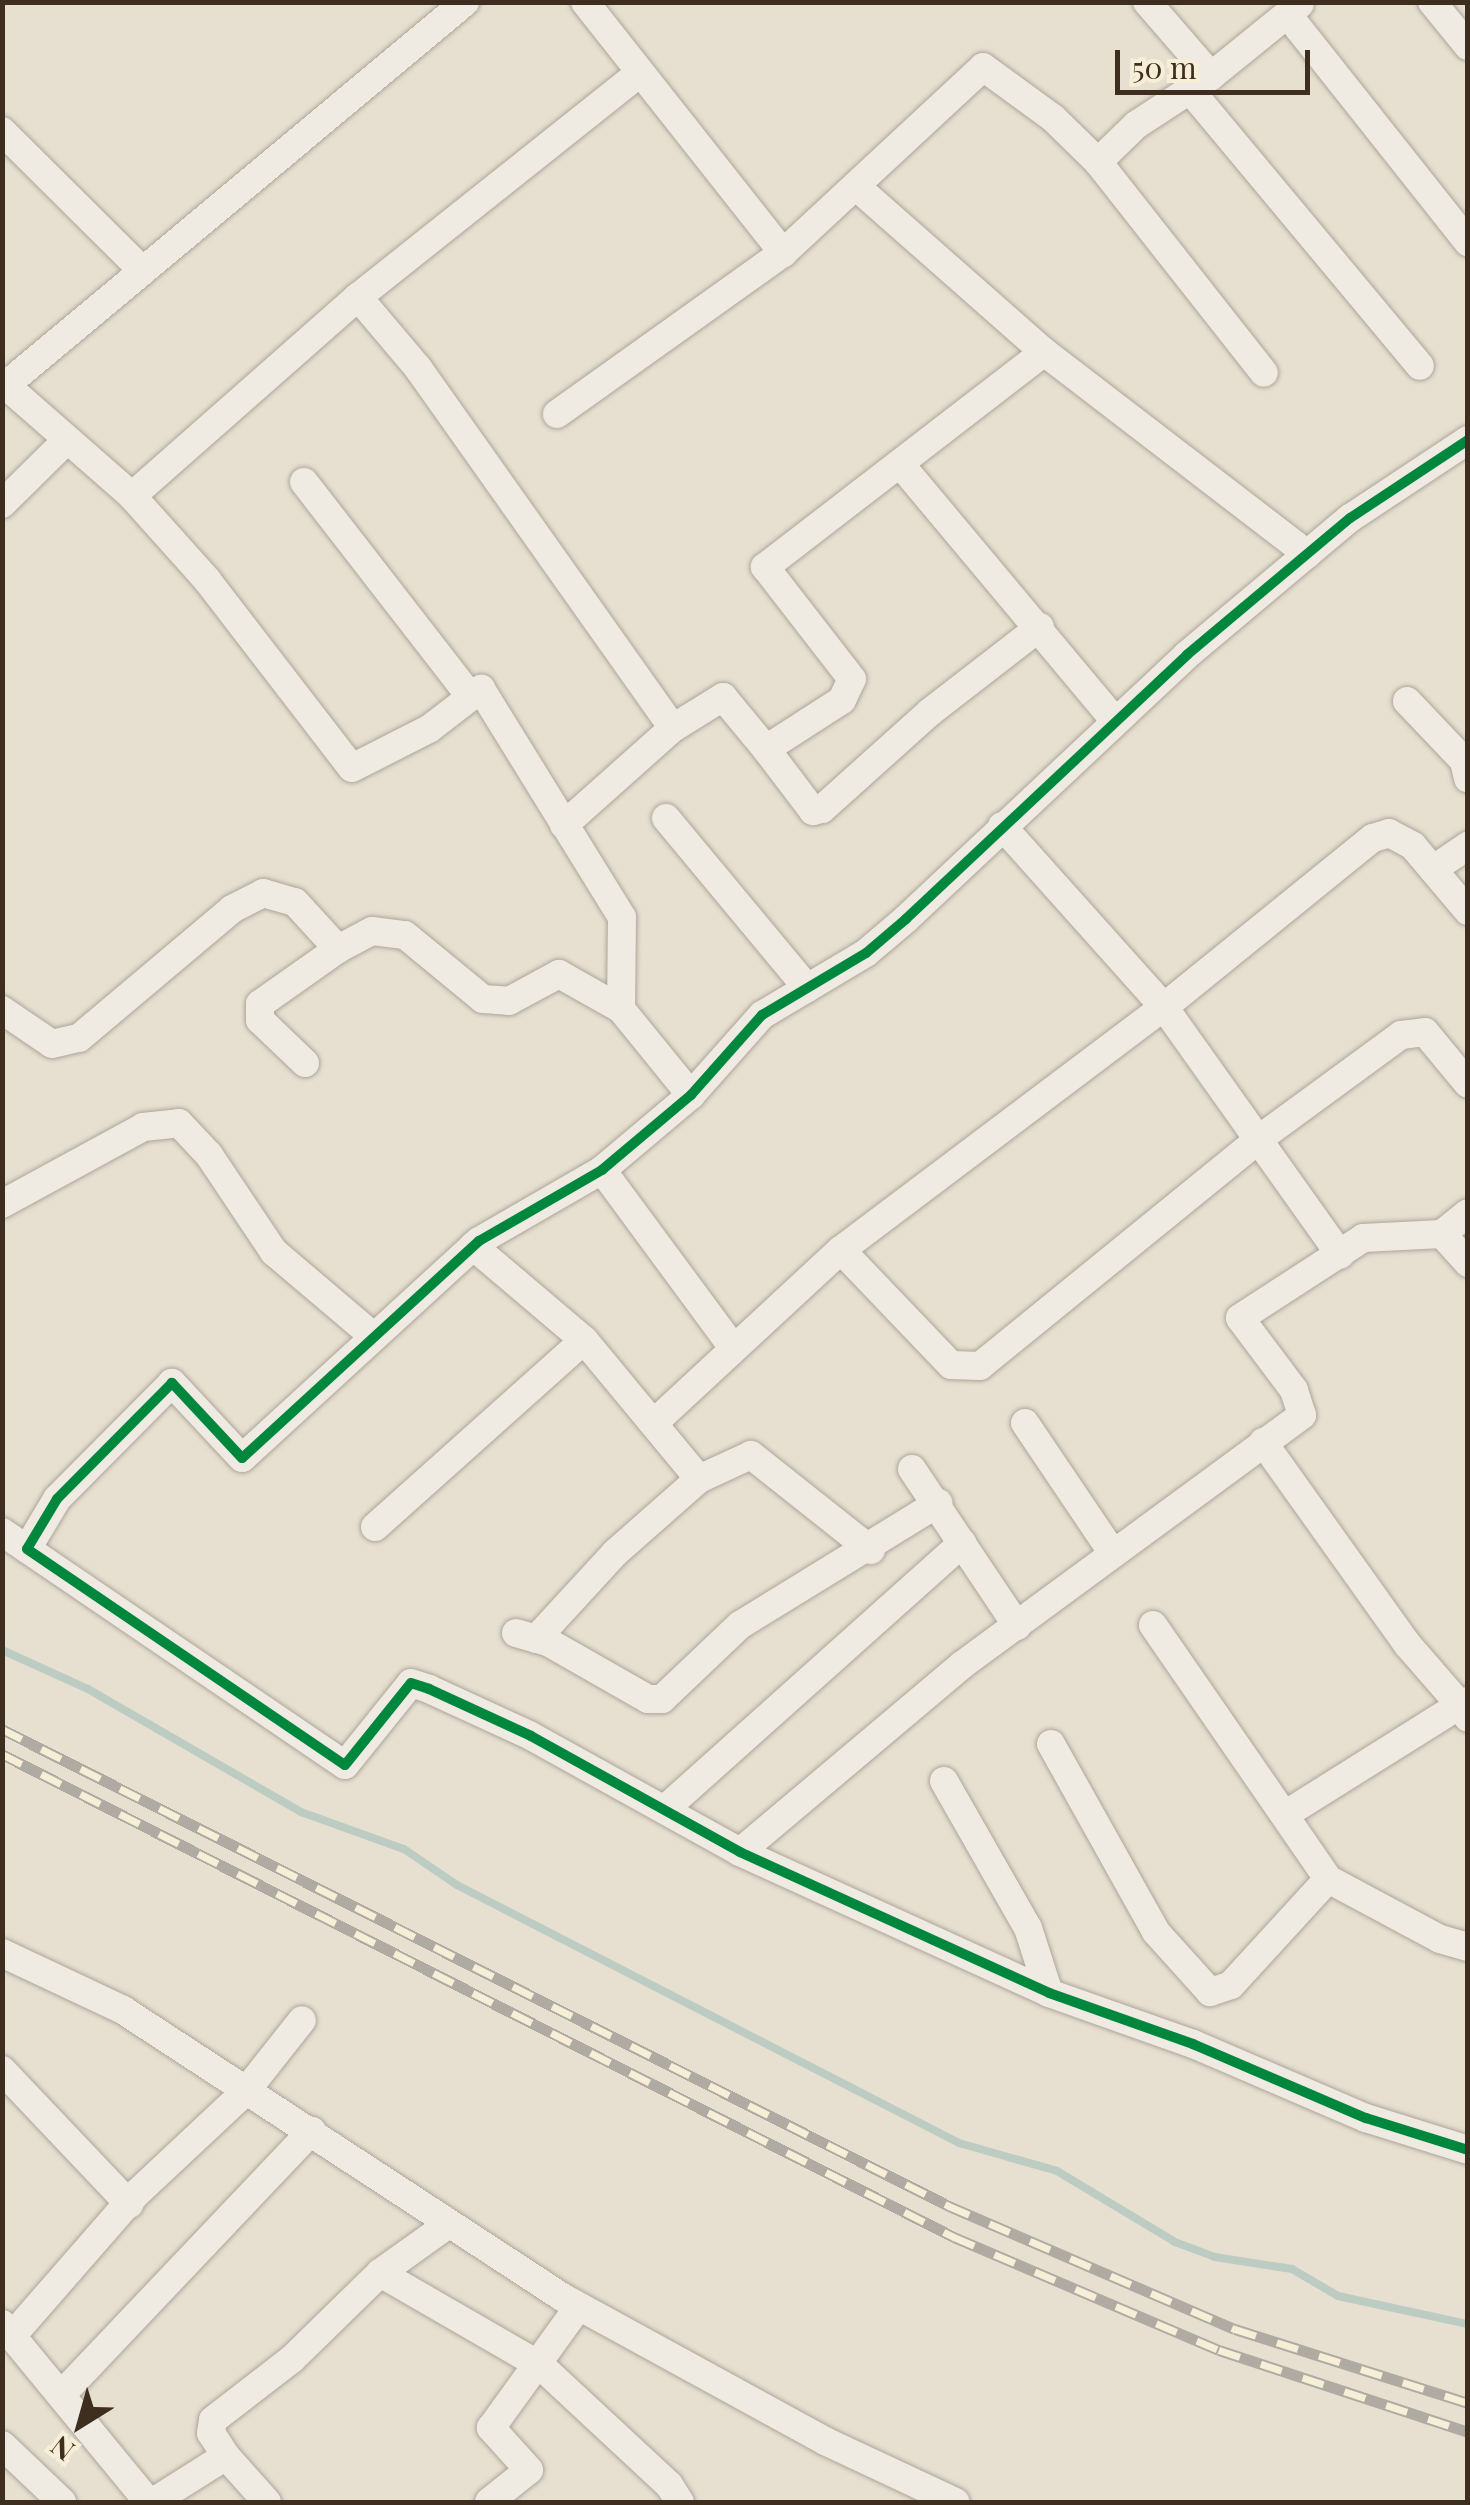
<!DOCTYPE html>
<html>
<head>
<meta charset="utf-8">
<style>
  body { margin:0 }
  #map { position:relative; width:1470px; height:2505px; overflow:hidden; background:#e7e0d1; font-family:"Playfair Display",serif }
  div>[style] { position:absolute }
  .stream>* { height:8px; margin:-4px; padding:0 4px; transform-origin:4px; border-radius:4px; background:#bcccc2 }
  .roads { filter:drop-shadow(0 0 2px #ada599) drop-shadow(0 0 2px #ada599) }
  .minor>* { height:28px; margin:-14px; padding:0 14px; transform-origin:14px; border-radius:14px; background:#efebe3 }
  .rail>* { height:11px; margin-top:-5.5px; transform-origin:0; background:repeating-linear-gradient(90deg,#f7eed8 0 22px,#afaaa2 0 44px); box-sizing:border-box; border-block:2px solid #afaaa2 }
  .cycleway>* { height:10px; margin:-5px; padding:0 5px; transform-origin:5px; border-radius:5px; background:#00873e }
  span { translate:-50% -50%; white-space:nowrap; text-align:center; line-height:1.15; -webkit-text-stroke:8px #f7eed8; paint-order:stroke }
  .frame { position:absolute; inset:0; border:5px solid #3d2e20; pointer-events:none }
  .north { position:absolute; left:30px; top:2375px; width:100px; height:100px; -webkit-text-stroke:8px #f7eed8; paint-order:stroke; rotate:217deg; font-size:28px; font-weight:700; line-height:40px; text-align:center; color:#3d2e20 }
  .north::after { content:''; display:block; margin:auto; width:35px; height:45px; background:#3d2e20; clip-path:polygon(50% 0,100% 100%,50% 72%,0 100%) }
  .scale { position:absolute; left:1115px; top:50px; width:195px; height:45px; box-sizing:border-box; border:5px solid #3d2e20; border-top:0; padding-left:12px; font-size:30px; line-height:35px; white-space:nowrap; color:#3d2e20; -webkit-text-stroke:8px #f7eed8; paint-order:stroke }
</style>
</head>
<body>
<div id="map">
  <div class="stream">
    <div style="left:2px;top:1650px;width:94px;rotate:24.4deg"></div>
    <div style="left:88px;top:1689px;width:246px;rotate:30deg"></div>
    <div style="left:301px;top:1812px;width:109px;rotate:19.8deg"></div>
    <div style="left:404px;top:1849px;width:64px;rotate:34.2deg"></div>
    <div style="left:457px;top:1885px;width:564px;rotate:27.2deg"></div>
    <div style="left:959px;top:2143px;width:102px;rotate:15.9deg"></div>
    <div style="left:1057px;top:2171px;width:138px;rotate:31deg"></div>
    <div style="left:1175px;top:2242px;width:43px;rotate:20.6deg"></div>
    <div style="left:1215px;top:2257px;width:78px;rotate:8.9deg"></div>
    <div style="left:1292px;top:2269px;width:53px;rotate:30.4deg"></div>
    <div style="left:1338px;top:2296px;width:133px;rotate:12.2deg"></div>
  </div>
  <div class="roads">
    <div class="minor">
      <div style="left:585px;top:2px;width:320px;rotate:51.7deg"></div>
      <div style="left:1147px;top:2px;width:98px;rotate:49.1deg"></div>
      <div style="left:1432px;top:2px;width:57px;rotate:50.7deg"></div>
      <div style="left:1288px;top:15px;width:290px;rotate:51.6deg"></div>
      <div style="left:1190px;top:90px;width:359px;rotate:50.2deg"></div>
      <div style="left:2px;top:131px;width:194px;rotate:44.8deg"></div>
      <div style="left:1098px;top:162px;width:53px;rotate:-44.2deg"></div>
      <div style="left:1136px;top:125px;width:90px;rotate:-33.2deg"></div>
      <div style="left:1211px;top:76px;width:114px;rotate:-39deg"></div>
      <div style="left:859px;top:189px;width:247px;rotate:41.4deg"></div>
      <div style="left:1044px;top:352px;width:332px;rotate:37.5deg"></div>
      <div style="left:358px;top:297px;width:93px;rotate:49.8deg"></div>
      <div style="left:418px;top:368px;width:441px;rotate:54.7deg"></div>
      <div style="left:2px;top:382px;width:173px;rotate:41.2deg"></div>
      <div style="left:132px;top:496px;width:113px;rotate:48.2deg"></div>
      <div style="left:207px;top:580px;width:237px;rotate:52.4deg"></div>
      <div style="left:352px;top:768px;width:86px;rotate:-26.9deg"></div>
      <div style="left:429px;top:729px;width:66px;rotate:-37.6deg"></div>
      <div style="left:481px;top:689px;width:268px;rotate:58.3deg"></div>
      <div style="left:622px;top:917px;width:92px;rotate:90.6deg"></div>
      <div style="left:621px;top:1009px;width:111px;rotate:50.9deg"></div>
      <div style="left:6px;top:385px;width:598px;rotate:-39.84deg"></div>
      <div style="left:557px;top:414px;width:277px;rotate:-35.5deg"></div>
      <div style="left:783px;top:253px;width:273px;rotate:-42.9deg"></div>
      <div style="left:983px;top:67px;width:87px;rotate:36.1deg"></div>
      <div style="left:1053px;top:118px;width:63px;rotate:44.4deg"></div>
      <div style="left:1098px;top:162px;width:268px;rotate:51.8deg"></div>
      <div style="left:1468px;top:440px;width:141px;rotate:146.5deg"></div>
      <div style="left:1350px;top:518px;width:213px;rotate:140deg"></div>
      <div style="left:1187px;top:655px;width:386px;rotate:136.8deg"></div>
      <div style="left:906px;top:919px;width:52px;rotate:139.6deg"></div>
      <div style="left:866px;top:953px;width:121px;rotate:149.2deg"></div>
      <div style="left:762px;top:1015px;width:107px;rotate:131.6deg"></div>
      <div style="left:691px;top:1095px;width:116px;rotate:139.9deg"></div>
      <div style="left:602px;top:1170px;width:142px;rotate:150deg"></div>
      <div style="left:479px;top:1241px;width:321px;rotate:137.5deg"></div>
      <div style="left:242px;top:1458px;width:103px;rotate:-133deg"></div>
      <div style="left:172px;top:1383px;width:163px;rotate:134.8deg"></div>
      <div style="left:57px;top:1499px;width:58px;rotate:121deg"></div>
      <div style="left:27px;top:1549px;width:384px;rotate:34.2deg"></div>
      <div style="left:345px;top:1765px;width:105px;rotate:-51.2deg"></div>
      <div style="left:411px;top:1683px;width:19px;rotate:18deg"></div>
      <div style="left:429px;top:1689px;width:112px;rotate:24.7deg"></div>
      <div style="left:531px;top:1736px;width:239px;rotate:29deg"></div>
      <div style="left:740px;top:1852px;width:340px;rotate:24.5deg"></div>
      <div style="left:1049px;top:1993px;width:153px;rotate:19.5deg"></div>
      <div style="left:1193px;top:2044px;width:188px;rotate:23.2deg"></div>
      <div style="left:1366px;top:2118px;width:107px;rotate:17.4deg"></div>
      <div style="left:901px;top:465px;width:334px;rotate:50.1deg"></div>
      <div style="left:304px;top:482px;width:269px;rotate:52.2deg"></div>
      <div style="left:132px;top:496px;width:301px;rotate:-41.4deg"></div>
      <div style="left:358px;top:297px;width:360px;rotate:-38.5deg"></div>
      <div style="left:2px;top:504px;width:91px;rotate:-44.6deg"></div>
      <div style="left:1407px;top:701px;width:83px;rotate:46.5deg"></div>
      <div style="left:1464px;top:761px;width:18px;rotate:77deg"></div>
      <div style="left:766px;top:749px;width:78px;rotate:52.8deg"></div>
      <div style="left:813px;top:811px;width:9px;rotate:-13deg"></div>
      <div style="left:822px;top:809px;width:145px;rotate:-41.9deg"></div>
      <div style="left:930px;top:712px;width:139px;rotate:-37.7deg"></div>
      <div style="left:666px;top:818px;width:221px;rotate:50.3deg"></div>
      <div style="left:564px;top:825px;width:146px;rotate:-41.7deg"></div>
      <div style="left:673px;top:728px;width:59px;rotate:-31.8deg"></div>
      <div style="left:723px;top:697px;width:67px;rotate:50.4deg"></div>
      <div style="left:766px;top:749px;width:90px;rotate:-32.8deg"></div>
      <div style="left:842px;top:700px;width:23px;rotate:-65deg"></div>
      <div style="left:852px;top:679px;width:142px;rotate:-127.8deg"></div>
      <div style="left:765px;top:567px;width:352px;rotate:-37.6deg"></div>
      <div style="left:1002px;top:826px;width:243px;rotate:48.2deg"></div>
      <div style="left:1164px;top:1007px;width:304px;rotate:54.6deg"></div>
      <div style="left:1435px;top:868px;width:40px;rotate:-34deg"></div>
      <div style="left:2px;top:1010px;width:60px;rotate:34.2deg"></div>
      <div style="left:52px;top:1044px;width:28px;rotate:-13deg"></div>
      <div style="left:79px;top:1038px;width:200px;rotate:-40.1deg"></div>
      <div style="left:232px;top:909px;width:35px;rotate:-27deg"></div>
      <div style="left:263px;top:893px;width:33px;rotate:16deg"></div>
      <div style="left:295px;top:902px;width:64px;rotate:47.5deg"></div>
      <div style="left:338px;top:949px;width:38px;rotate:-28deg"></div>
      <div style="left:372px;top:931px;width:33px;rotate:7deg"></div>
      <div style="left:405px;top:935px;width:101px;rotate:39.4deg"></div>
      <div style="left:483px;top:999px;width:26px;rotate:4deg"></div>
      <div style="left:509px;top:1001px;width:57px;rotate:-28.4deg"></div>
      <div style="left:559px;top:974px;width:71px;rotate:29.4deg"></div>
      <div style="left:305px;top:1063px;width:62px;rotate:-136.3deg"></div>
      <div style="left:260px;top:1020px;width:16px;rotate:-90deg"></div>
      <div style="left:260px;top:1004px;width:95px;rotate:-35.2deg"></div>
      <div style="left:602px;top:1170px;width:217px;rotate:53.6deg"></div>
      <div style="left:2px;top:1204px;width:161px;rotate:-28.6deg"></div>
      <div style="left:143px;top:1127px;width:36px;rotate:-6deg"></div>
      <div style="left:179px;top:1123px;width:44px;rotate:46.8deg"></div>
      <div style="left:209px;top:1155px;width:117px;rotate:56.2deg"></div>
      <div style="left:274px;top:1252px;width:130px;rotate:40.3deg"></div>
      <div style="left:1442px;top:1234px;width:39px;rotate:48deg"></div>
      <div style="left:473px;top:1246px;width:145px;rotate:40.3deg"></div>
      <div style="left:584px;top:1340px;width:180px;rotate:50.4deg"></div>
      <div style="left:699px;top:1479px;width:57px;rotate:-24.8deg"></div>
      <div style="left:751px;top:1455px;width:153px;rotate:38.4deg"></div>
      <div style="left:841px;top:1250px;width:159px;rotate:46.3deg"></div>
      <div style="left:951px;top:1365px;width:29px;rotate:2deg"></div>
      <div style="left:980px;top:1366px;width:360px;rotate:-39.1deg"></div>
      <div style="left:1259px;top:1139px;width:176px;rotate:-36.2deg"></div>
      <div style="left:1401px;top:1035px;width:24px;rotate:-7deg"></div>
      <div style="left:1425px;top:1032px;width:67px;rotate:50.4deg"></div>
      <div style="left:655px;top:1422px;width:253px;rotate:-42.8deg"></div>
      <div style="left:841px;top:1250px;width:404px;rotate:-37deg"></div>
      <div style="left:1164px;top:1007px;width:269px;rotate:-39deg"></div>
      <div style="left:1373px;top:838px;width:17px;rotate:-17deg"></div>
      <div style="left:1389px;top:833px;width:27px;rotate:28deg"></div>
      <div style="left:1413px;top:846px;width:85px;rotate:49.8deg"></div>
      <div style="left:1025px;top:1423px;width:156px;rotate:56deg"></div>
      <div style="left:1263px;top:1442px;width:248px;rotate:54.5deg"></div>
      <div style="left:1407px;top:1644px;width:81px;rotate:49deg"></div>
      <div style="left:1460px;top:1705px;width:9px;rotate:-27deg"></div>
      <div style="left:912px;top:1469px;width:189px;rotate:56.2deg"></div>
      <div style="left:375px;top:1527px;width:280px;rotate:-41.8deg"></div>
      <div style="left:2px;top:1532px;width:30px;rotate:34deg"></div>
      <div style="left:1153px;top:1625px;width:308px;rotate:55.4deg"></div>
      <div style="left:516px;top:1633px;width:33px;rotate:16deg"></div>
      <div style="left:548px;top:1642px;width:115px;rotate:29.7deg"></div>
      <div style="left:648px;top:1699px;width:14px"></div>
      <div style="left:662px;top:1699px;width:108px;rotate:-43.5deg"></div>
      <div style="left:740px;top:1625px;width:233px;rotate:-31.6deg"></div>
      <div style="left:536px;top:1639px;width:117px;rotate:-47.4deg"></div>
      <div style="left:615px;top:1553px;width:112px;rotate:-41.4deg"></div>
      <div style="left:1051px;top:1744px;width:215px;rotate:60.8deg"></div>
      <div style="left:1156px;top:1932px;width:81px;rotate:48deg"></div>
      <div style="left:1210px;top:1992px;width:22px;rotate:-18deg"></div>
      <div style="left:1231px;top:1985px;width:144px;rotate:-47.5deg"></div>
      <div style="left:1328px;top:1879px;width:127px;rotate:28.2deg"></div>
      <div style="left:1440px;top:1939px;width:29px;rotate:16deg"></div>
      <div style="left:944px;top:1781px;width:169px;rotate:60.3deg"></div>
      <div style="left:1028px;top:1928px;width:68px;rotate:72.1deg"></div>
      <div style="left:665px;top:1809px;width:399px;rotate:-41.8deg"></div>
      <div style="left:1286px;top:1814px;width:205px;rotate:-32.1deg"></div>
      <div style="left:1460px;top:1705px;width:15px;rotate:58deg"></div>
      <div style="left:740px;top:1852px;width:290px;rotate:-40.1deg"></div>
      <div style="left:962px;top:1665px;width:422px;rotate:-36.3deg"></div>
      <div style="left:1302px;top:1415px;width:26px;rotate:-108deg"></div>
      <div style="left:1294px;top:1390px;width:90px;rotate:-126.9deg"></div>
      <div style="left:1240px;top:1318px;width:147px;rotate:-33deg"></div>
      <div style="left:1363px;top:1238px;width:79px;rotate:-2.9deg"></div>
      <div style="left:1442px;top:1234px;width:33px;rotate:-39deg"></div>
      <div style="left:2px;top:1953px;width:134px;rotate:25.2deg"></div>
      <div style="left:123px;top:2010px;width:524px;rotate:33.17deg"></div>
      <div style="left:562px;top:2297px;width:300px;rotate:28.7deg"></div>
      <div style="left:825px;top:2441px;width:144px;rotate:25.1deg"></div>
      <div style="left:2px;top:2070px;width:185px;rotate:46.5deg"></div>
      <div style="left:380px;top:2273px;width:186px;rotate:30deg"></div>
      <div style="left:541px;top:2366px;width:175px;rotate:42.9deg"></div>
      <div style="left:669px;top:2485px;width:20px;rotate:57deg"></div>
      <div style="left:2px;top:2324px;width:230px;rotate:50.6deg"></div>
      <div style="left:12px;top:2336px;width:189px;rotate:-48.9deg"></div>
      <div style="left:136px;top:2194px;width:151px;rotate:-43.1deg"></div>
      <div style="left:246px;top:2091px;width:90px;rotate:-51.7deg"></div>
      <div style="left:62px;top:2394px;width:363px;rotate:-46.5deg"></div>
      <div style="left:2px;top:2445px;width:83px;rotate:43.5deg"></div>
      <div style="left:153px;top:2502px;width:86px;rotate:-32.2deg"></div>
      <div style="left:267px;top:2502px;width:62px;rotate:-131.7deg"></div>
      <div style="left:226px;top:2456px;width:27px;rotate:-123deg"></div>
      <div style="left:211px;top:2433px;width:13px;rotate:-81deg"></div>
      <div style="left:213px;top:2420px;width:100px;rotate:-37.7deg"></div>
      <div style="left:292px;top:2359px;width:123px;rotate:-44.3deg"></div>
      <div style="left:380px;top:2273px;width:81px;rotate:-35.5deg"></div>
      <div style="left:489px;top:2502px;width:51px;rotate:-38.7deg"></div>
      <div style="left:529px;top:2470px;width:57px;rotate:-132.1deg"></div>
      <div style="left:491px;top:2428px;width:150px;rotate:-54.2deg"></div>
    </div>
  </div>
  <div class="rail">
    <div style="left:2px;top:1729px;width:1060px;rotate:26.73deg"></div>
    <div style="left:949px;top:2206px;width:311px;rotate:23.3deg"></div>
    <div style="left:1235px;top:2329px;width:244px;rotate:17.6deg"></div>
    <div style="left:2px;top:1754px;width:1068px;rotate:26.9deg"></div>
    <div style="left:954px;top:2237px;width:288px;rotate:23.1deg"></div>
    <div style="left:1219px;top:2350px;width:262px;rotate:18.2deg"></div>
  </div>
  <div class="cycleway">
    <div style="left:1468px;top:440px;width:141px;rotate:146.5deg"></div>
    <div style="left:1350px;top:518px;width:213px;rotate:140deg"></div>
    <div style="left:1187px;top:655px;width:386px;rotate:136.8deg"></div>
    <div style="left:906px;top:919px;width:52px;rotate:139.6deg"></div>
    <div style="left:866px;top:953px;width:121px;rotate:149.2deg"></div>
    <div style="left:762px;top:1015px;width:107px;rotate:131.6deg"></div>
    <div style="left:691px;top:1095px;width:116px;rotate:139.9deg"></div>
    <div style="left:602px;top:1170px;width:142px;rotate:150deg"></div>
    <div style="left:479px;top:1241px;width:321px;rotate:137.5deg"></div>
    <div style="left:242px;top:1458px;width:103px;rotate:-133deg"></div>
    <div style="left:172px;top:1383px;width:163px;rotate:134.8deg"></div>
    <div style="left:57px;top:1499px;width:58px;rotate:121deg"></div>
    <div style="left:27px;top:1549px;width:384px;rotate:34.2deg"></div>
    <div style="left:345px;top:1765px;width:105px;rotate:-51.2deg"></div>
    <div style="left:411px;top:1683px;width:19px;rotate:18deg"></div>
    <div style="left:429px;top:1689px;width:112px;rotate:24.7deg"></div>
    <div style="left:531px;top:1736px;width:239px;rotate:29deg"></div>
    <div style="left:740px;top:1852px;width:340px;rotate:24.5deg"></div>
    <div style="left:1049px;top:1993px;width:153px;rotate:19.5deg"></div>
    <div style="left:1193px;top:2044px;width:188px;rotate:23.2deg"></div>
    <div style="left:1366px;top:2118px;width:107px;rotate:17.4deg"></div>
  </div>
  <div class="frame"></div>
  <div class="north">N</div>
  <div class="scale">50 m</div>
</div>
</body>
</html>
